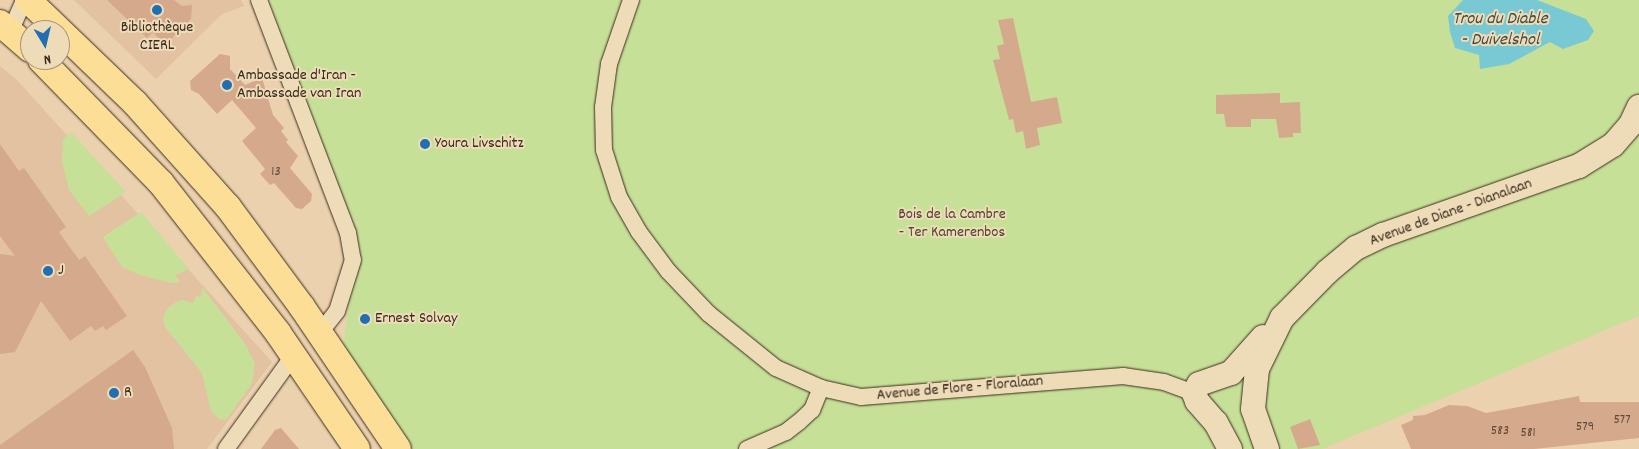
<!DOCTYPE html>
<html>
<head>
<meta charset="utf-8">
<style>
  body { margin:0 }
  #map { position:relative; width:1639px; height:449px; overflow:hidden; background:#ecd1af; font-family:Dekko,sans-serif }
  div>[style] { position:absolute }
  .built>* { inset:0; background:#e2c2a1 }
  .green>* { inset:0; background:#c7e097 }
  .water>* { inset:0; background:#78c9d3 }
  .building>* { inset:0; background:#d5a98b }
  .roads { filter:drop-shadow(0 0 1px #3b2a1e) drop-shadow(0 0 1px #3b2a1e) }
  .street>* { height:16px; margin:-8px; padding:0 8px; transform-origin:8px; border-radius:8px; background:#eedcb9 }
  .secondary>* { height:24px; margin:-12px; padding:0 12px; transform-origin:12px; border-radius:12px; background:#eedcb9 }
  .primary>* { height:26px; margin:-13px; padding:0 13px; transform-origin:13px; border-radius:13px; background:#fdde96 }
  .dots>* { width:14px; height:14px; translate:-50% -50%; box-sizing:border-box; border:2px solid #eedcb9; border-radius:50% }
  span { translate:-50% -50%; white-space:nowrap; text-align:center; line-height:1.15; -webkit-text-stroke:4px #eedcb9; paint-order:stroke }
  .number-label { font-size:14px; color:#624a39 }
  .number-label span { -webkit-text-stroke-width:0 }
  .poi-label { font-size:16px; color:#3b2a1e }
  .left { translate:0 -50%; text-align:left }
  .street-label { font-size:16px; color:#3b2a1e }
  .park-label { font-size:16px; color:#504530 }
  .water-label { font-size:18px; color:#474a42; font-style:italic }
  .north { position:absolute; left:20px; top:20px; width:50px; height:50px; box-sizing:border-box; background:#eedcb9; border:1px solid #a6957b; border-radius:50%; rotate:171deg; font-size:14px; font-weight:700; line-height:20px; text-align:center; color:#3b2a1e }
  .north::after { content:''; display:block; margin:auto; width:18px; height:22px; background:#1f6fb2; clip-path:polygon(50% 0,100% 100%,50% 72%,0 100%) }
</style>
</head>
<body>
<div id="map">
  <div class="built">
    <div style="clip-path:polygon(74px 0,241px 0,244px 6px,222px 14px,156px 79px)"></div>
    <div style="clip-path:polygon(0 66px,18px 81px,272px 362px,207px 449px,0 449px)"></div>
  </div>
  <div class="green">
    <div style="clip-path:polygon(265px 0,1639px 0,1639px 316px,1322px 449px,413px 449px,342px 354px,353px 274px)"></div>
    <div style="clip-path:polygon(71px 132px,126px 192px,89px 216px,69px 190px,62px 162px,63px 139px)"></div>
    <div style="clip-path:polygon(141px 212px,189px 269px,175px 275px,180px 282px,172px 283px,140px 275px,122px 267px,103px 237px)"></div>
    <div style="clip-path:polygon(202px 287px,244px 342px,255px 363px,252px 384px,226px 420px,219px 419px,211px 411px,202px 373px,165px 327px,163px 319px,167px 309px,176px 302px,182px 300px,193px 303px,196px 296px,201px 297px)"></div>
  </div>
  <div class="water">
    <div style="clip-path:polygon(1463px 0,1537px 0,1586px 19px,1594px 31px,1588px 40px,1563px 49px,1550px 42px,1509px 64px,1480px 69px,1479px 55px,1455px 48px,1450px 32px,1448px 16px)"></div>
  </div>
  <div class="building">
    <div style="clip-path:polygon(107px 0,174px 0,182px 6px,192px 5px,191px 19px,169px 41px,161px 41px,153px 32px,147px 38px)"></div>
    <div style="clip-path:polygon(1013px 18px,1031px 102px,1057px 97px,1062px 123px,1037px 128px,1040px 145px,1026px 149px,1023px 131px,1016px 133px,1013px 119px,1009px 120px,993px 60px,1000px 59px,997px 46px,1004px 44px,998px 20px)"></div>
    <div style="clip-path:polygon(220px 54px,230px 56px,230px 69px,245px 85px,262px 78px,273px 115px,284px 128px,281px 131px,288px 140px,286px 142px,298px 156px,290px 168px,312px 194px,311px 201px,302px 209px,296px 208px,274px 183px,270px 185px,260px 174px,265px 169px,242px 141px,256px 128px,232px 100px,217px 114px,199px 94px,191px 90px,190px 81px)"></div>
    <div style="clip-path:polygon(1280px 93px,1280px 103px,1300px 102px,1301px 133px,1293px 133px,1293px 137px,1279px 138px,1276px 119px,1251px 119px,1251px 127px,1226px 127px,1224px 114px,1216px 114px,1216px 95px)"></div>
    <div style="clip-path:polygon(0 144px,19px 171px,24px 168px,66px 227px,59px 232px,79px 260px,85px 256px,127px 316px,106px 330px,103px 326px,95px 331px,91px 326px,70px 341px,41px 301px,15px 352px,0 354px,0 254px,15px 256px,0 236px)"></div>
    <div style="clip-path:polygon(133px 350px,145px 367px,172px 428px,174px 449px,0 449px,0 445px)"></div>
    <div style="clip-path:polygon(1579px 396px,1580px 402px,1639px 402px,1639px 438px,1534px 449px,1411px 449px,1401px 425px,1413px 420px,1413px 416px,1425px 415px,1449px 405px,1467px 406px,1486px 413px)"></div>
    <div style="clip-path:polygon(1310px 419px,1320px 445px,1298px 449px,1290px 427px)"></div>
    <div style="clip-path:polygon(281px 428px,299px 449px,261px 449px,275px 430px)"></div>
  </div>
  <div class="roads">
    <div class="street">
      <div style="left:259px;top:0;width:249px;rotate:69.1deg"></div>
      <div style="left:348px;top:233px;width:27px;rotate:80deg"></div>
      <div style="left:353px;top:260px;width:53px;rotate:107.4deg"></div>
      <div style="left:337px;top:311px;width:28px;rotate:128deg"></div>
      <div style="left:631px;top:0;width:68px;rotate:109deg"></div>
      <div style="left:609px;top:64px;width:43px;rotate:97.9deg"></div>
      <div style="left:603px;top:107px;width:43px;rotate:88.7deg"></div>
      <div style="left:604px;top:150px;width:49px;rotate:72.3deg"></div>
      <div style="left:619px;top:197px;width:40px;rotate:60.3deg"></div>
      <div style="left:639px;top:232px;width:49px;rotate:53.4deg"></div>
      <div style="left:668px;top:271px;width:59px;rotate:46.4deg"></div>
      <div style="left:709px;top:314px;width:86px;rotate:38.9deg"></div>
      <div style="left:776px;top:368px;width:49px;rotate:24deg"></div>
      <div style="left:821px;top:388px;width:41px;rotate:12.7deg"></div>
      <div style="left:861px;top:397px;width:263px;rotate:-4.6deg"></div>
      <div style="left:1123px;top:376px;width:41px;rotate:8.3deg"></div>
      <div style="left:1164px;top:382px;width:32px;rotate:20deg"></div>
      <div style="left:10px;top:32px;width:35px;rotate:-66deg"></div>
      <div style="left:226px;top:449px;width:115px;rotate:-54.2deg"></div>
      <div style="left:747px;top:449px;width:43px;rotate:-23.6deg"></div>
      <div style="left:786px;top:432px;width:16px;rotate:-38deg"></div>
      <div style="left:799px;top:422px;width:18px;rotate:-43deg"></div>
      <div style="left:812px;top:410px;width:24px;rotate:-68deg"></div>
    </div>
    <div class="secondary">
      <div style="left:1230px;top:449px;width:30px;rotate:-118deg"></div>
      <div style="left:1216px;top:423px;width:29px;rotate:-131deg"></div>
      <div style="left:1197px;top:401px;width:9px;rotate:-111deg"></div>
      <div style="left:1194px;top:393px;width:10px;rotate:-61deg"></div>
      <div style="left:1199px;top:384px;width:34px;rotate:-19deg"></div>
      <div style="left:1231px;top:373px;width:48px;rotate:-48.4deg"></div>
      <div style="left:1267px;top:449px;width:42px;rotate:-109.3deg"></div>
      <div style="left:1253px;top:409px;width:40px;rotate:-84.3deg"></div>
      <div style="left:1257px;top:369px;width:57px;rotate:-63.9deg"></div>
      <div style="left:1282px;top:318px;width:64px;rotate:-45.6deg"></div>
      <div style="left:1327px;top:272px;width:38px;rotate:-40deg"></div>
      <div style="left:1356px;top:248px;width:30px;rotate:-26deg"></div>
      <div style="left:1383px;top:235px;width:208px;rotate:-19.4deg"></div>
      <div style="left:1579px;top:166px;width:40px;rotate:-32deg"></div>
      <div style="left:1613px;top:145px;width:28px;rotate:-49deg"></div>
      <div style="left:1631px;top:124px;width:19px;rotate:-65deg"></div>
    </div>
    <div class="primary">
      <div style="left:28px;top:0;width:149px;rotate:43.9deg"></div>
      <div style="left:135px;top:103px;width:140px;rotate:48.2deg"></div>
      <div style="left:228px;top:207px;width:124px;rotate:53.5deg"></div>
      <div style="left:302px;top:307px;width:171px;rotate:55.9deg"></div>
      <div style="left:0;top:23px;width:40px;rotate:41deg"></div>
      <div style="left:41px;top:60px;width:172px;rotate:45.7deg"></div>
      <div style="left:161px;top:183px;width:190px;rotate:52deg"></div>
      <div style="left:278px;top:333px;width:140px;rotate:55.7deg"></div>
    </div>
  </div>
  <div class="dots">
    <div style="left:157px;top:10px;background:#1f6fb2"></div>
    <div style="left:227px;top:85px;background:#1f6fb2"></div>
    <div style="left:425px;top:144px;background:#1f6fb2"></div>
    <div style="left:48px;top:271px;background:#1f6fb2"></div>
    <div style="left:365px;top:319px;background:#1f6fb2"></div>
    <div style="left:114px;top:393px;background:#1f6fb2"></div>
  </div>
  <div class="number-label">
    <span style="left:276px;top:172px">13</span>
    <span style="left:1622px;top:420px">577</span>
    <span style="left:1585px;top:427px">579</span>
    <span style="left:1500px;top:431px">583</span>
    <span style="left:1528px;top:433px">581</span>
  </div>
  <div class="poi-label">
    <span style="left:157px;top:37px">Bibliothèque<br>CIERL</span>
    <span class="left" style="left:237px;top:85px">Ambassade d'Iran -<br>Ambassade van Iran</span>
    <span class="left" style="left:435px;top:144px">Youra Livschitz</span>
    <span class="left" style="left:58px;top:271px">J</span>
    <span class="left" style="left:375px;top:319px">Ernest Solvay</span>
    <span class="left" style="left:124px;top:393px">R</span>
  </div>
  <div class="street-label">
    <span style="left:1451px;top:213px;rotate:-20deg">Avenue de Diane - Dianalaan</span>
    <span style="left:960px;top:389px;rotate:-5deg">Avenue de Flore - Floralaan</span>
  </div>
  <div class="park-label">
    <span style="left:952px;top:224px">Bois de la Cambre<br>- Ter Kamerenbos</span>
  </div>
  <div class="water-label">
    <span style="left:1500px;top:31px">Trou du Diable<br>- Duivelshol</span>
  </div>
  <div class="north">N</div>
</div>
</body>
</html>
